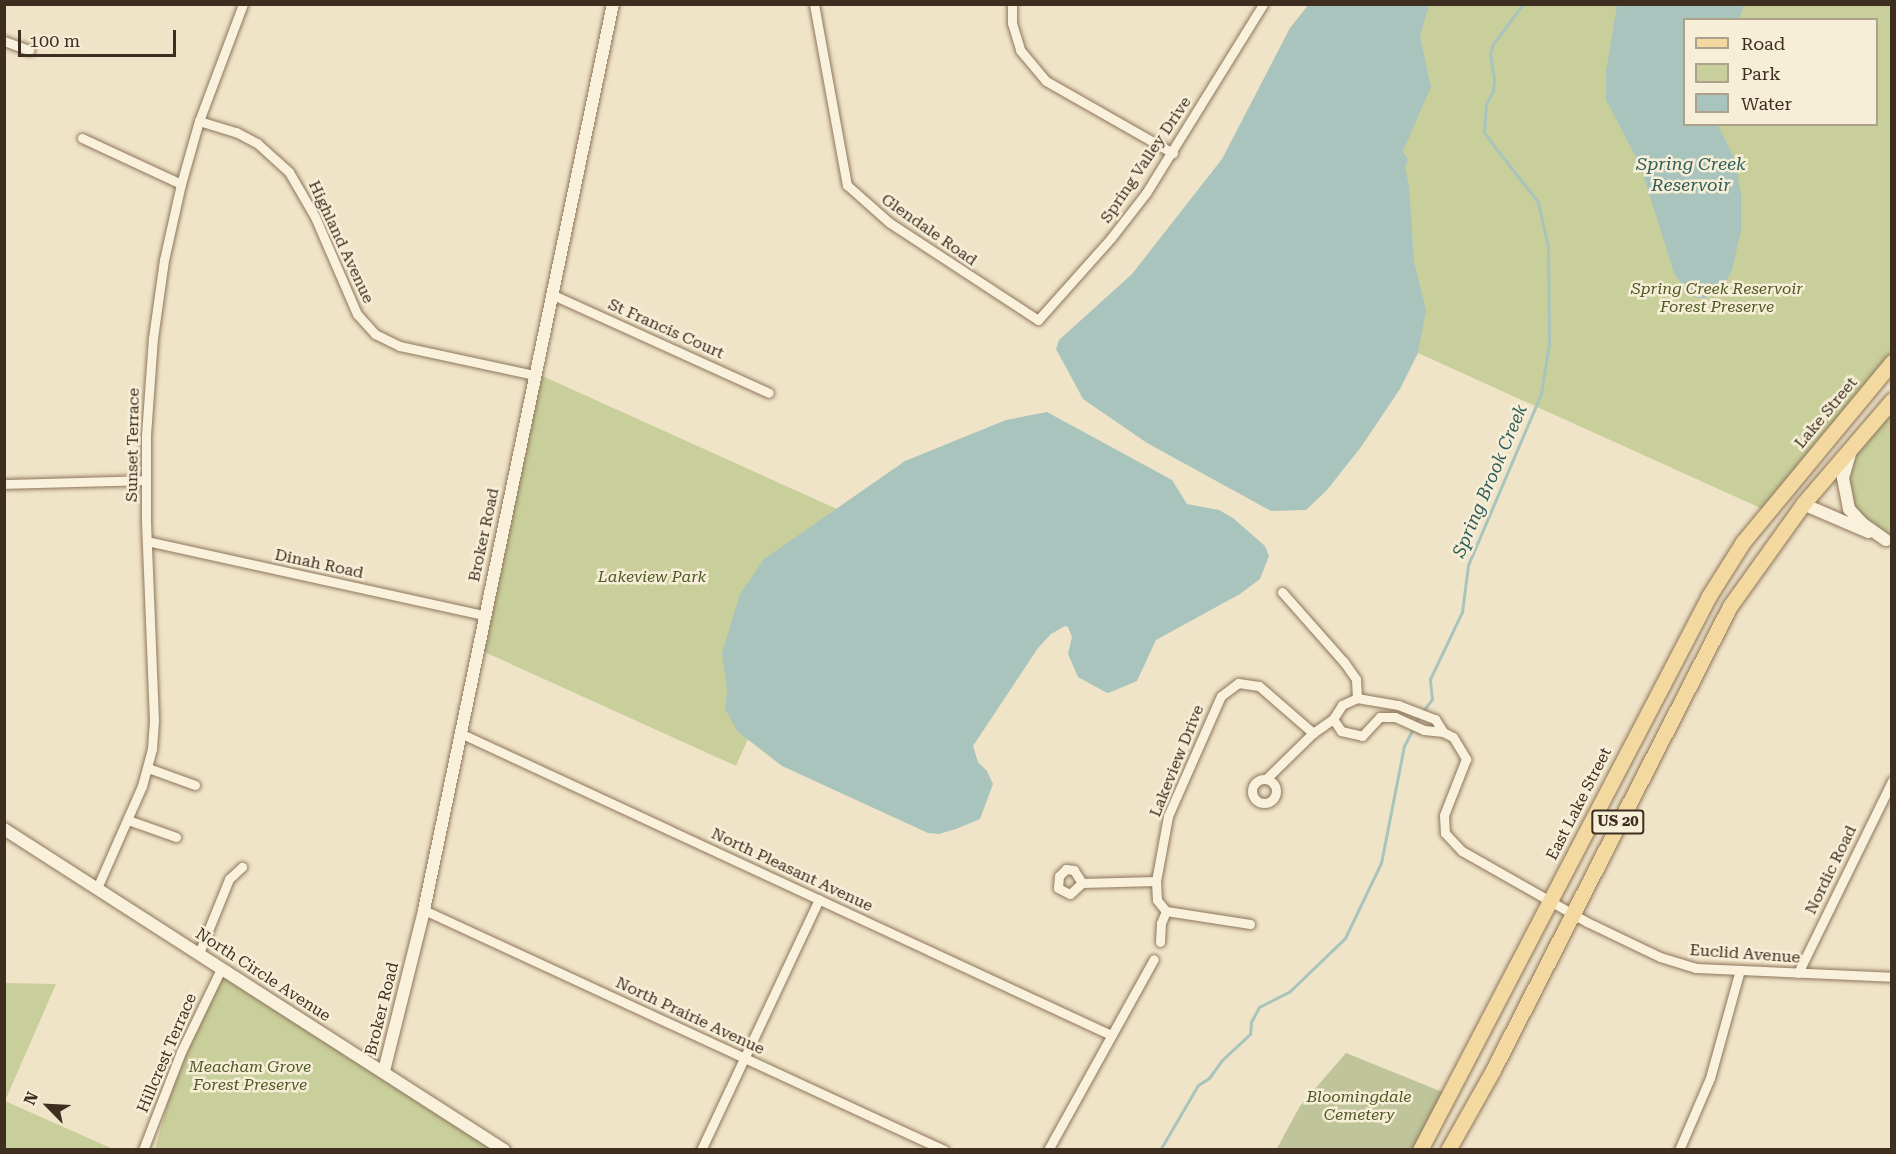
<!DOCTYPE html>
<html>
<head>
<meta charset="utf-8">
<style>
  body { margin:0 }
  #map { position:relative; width:1896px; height:1154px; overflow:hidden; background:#f0e4c8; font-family:"Roboto Serif",serif }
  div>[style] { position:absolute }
  .green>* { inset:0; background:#c9cf9b }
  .cemetery>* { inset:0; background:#bfc49a }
  .water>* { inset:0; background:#a9c4bc }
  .stream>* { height:3px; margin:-1.5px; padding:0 1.5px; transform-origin:1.5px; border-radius:1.5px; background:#a9c4bc }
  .roads { filter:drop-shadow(0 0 2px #8d765c) drop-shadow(0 0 2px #8d765c) }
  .minor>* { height:9px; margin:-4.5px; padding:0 4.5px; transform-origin:4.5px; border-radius:4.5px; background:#faf1dc }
  .minor>.ring { margin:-4.5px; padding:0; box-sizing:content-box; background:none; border:9px solid #faf1dc; border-radius:50% }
  .tertiary>* { height:12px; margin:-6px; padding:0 6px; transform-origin:6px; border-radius:6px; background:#faf1dc }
  .primary>* { height:15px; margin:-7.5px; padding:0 7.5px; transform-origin:7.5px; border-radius:7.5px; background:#f3d9a0 }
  span { translate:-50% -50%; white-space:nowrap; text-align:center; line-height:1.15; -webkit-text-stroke:5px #f7eed8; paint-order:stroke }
  .shield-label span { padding:2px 4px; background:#f7eed8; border:2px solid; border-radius:4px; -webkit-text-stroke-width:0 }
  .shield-label { font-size:15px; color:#3d2e20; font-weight:700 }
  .street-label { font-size:16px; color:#3d2e20 }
  .park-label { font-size:16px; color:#4d5a26; font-style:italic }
  .water-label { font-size:18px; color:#2f5d5a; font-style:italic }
  .frame { position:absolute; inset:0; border:6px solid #3d2e20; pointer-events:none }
  .legend { position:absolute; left:1683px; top:18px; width:195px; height:108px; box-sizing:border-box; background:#f7eed8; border:2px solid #ada18e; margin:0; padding:8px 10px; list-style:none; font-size:18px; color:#3d2e20 }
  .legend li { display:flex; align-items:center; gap:12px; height:30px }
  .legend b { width:30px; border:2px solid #ada18e }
  .north { position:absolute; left:18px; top:1076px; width:60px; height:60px; -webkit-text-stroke:4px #f7eed8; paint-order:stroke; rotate:294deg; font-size:16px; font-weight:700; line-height:24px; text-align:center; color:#3d2e20 }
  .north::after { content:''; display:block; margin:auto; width:21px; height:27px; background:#3d2e20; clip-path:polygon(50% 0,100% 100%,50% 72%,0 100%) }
  .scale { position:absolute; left:18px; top:30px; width:158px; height:27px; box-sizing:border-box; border:3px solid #3d2e20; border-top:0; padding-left:8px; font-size:18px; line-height:21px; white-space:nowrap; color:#3d2e20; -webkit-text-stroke:4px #f7eed8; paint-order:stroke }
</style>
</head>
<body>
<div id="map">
  <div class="green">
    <div style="clip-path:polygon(evenodd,1399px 5px,1891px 5px,1891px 361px,1767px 511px,1418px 353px,1406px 243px,1399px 5px,1684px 20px,1876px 20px,1876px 124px,1684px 124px,1684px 20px)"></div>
    <div style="clip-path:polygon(538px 374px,848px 514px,736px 766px,480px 650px)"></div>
    <div style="clip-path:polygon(1891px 407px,1891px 537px,1871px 524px,1857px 510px,1851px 496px,1849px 476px,1857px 449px)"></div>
    <div style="clip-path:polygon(221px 969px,503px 1150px,155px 1150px,181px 1052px)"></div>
    <div style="clip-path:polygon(5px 983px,56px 984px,5px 1101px,113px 1149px,5px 1149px)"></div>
  </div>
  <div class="cemetery">
    <div style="clip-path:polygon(1346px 1053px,1445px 1093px,1414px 1149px,1276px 1150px,1300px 1106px)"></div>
  </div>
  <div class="water">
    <div style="clip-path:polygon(1309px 4px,1429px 5px,1420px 36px,1431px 87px,1403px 151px,1408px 160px,1405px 167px,1409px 186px,1414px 262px,1426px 310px,1418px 353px,1400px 389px,1361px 447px,1327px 490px,1306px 510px,1271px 511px,1147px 443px,1083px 399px,1056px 349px,1059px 340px,1132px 274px,1222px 159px,1290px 28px)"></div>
    <div style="clip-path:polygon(1617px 5px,1744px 5px,1739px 19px,1684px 20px,1684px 124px,1718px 125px,1735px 159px,1741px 194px,1741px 231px,1732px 270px,1722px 289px,1707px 298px,1697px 298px,1688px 294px,1674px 273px,1640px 165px,1606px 100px,1606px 71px)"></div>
    <div style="clip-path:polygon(1047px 412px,1172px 480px,1187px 504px,1219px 510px,1233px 518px,1265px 546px,1269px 556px,1260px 579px,1240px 594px,1156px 640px,1137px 681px,1111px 692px,1107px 693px,1078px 677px,1068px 654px,1072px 637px,1068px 627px,1065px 626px,1051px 634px,1038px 648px,973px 746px,978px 762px,987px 771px,993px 784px,980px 819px,956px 829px,939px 834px,928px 833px,782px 766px,738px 732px,725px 709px,727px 689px,722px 653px,740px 594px,764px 559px,905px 461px,1006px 420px)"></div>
  </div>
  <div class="stream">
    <div style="left:1423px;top:711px;width:15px;rotate:-53deg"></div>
    <div style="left:1432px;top:699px;width:20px;rotate:-96deg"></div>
    <div style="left:1430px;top:679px;width:74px;rotate:-64.5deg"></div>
    <div style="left:1462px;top:612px;width:47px;rotate:-82.7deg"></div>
    <div style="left:1468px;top:565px;width:186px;rotate:-66.9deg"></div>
    <div style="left:1541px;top:394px;width:52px;rotate:-81.1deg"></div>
    <div style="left:1549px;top:343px;width:96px;rotate:-90.6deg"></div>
    <div style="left:1548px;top:247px;width:46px;rotate:-102.5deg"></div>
    <div style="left:1538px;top:202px;width:88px;rotate:-128deg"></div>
    <div style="left:1484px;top:133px;width:29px;rotate:-86deg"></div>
    <div style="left:1486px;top:104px;width:15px;rotate:-62deg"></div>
    <div style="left:1493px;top:91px;width:12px;rotate:-85deg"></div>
    <div style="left:1494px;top:79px;width:25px;rotate:-99deg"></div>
    <div style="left:1490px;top:54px;width:10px;rotate:-73deg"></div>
    <div style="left:1493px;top:44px;width:50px;rotate:-53.1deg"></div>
    <div style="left:1160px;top:1150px;width:75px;rotate:-59.7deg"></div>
    <div style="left:1198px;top:1085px;width:13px;rotate:-32deg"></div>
    <div style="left:1209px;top:1078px;width:22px;rotate:-54deg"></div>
    <div style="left:1222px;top:1060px;width:38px;rotate:-43deg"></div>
    <div style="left:1250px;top:1034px;width:12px;rotate:-85deg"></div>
    <div style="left:1251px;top:1022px;width:17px;rotate:-62deg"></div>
    <div style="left:1259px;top:1007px;width:35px;rotate:-27deg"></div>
    <div style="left:1290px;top:991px;width:76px;rotate:-43.9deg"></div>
    <div style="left:1345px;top:938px;width:83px;rotate:-64.4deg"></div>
    <div style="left:1381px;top:863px;width:119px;rotate:-78.9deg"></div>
    <div style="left:1404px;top:746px;width:34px;rotate:-63deg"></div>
  </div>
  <div class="roads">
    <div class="minor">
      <div style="left:814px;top:4px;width:184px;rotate:79.7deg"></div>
      <div style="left:847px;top:185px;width:57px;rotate:41.5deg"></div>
      <div style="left:890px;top:223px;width:177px;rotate:33.2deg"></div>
      <div style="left:1038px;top:320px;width:110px;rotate:-48.3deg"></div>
      <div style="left:1111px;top:238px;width:57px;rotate:-52.1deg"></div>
      <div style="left:1146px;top:193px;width:222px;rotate:-58.2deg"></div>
      <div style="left:1012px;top:4px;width:19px;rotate:90deg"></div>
      <div style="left:1012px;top:23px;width:28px;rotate:73deg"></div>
      <div style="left:1020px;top:50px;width:40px;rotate:50deg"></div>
      <div style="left:1046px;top:81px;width:146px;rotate:29.6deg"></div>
      <div style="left:4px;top:41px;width:27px;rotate:20deg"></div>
      <div style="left:199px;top:121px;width:39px;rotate:17deg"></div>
      <div style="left:236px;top:132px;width:24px;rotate:28deg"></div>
      <div style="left:257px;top:143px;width:43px;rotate:42.2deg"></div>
      <div style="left:289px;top:172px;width:52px;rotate:60deg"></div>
      <div style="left:315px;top:217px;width:106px;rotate:66.6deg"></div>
      <div style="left:357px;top:314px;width:27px;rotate:48deg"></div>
      <div style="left:375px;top:334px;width:28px;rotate:26deg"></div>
      <div style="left:400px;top:346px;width:137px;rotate:12.2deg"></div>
      <div style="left:82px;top:138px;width:109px;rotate:24.9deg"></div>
      <div style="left:551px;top:294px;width:239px;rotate:24.4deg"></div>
      <div style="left:4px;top:484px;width:142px;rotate:-1.6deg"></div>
      <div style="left:147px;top:541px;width:345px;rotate:12.4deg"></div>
      <div style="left:1282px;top:592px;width:94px;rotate:48.5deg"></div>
      <div style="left:1344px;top:662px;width:21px;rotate:55deg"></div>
      <div style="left:1356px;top:679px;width:19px;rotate:87deg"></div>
      <div style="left:1333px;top:719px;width:14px;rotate:56deg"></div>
      <div style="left:1341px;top:731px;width:22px;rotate:13deg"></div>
      <div style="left:1362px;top:736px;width:26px;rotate:-47deg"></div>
      <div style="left:1380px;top:717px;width:15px"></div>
      <div style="left:1395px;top:717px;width:32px;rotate:24deg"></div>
      <div style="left:1424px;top:730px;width:19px;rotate:6deg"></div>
      <div style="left:1443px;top:732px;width:11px;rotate:27deg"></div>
      <div style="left:1453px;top:737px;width:26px;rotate:59deg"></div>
      <div style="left:1466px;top:759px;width:60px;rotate:111.4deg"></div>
      <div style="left:1444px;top:815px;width:18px;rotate:87deg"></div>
      <div style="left:1445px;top:833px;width:25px;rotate:47deg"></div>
      <div style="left:1462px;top:851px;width:144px;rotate:29.6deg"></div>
      <div style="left:1587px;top:922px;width:81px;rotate:25.6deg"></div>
      <div style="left:1660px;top:957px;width:38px;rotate:17deg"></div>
      <div style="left:1696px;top:968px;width:196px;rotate:2.6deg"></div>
      <div style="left:460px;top:733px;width:718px;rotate:24.89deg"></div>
      <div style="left:148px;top:768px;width:50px;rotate:19.9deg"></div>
      <div style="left:1266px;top:779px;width:66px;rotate:-44.4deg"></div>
      <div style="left:1313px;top:733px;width:24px;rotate:-35deg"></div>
      <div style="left:1333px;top:719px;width:17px;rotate:-57deg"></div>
      <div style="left:1342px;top:705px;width:17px;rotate:-25deg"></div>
      <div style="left:1357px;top:698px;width:42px;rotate:9.7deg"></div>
      <div style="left:1398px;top:705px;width:40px;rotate:21deg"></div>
      <div style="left:1435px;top:719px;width:15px;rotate:58deg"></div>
      <div class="ring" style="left:1252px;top:779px;width:15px;height:15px"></div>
      <div style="left:128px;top:820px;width:51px;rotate:19.5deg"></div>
      <div style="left:1156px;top:881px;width:19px;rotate:87deg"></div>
      <div style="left:1157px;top:900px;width:14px;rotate:51deg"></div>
      <div style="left:1166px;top:911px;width:85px;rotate:8.8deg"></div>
      <div style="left:1082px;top:883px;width:15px;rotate:-122deg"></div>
      <div style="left:1074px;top:870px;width:8px;rotate:-173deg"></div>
      <div style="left:1066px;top:869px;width:10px;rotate:135deg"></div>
      <div style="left:1059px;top:876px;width:12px;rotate:95deg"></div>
      <div style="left:1058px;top:888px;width:13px;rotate:27deg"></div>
      <div style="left:1070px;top:894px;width:16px;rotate:-43deg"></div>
      <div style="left:1082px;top:883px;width:74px;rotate:-1.5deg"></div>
      <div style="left:1156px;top:881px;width:66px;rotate:-79.5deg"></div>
      <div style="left:1168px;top:816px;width:131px;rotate:-66.2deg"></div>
      <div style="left:1221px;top:696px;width:21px;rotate:-37deg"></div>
      <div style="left:1238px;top:683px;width:21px;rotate:8deg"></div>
      <div style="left:1259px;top:686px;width:72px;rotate:41deg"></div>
      <div style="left:97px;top:888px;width:111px;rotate:-66.2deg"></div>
      <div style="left:142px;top:786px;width:38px;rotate:-75deg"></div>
      <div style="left:152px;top:749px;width:28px;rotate:-86deg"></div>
      <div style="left:154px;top:721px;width:202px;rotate:-92.3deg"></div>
      <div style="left:146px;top:519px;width:84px;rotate:-90deg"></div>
      <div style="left:146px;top:435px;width:97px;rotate:-85.9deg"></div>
      <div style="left:153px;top:338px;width:79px;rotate:-82deg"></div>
      <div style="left:164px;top:260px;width:78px;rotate:-77.4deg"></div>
      <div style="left:181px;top:184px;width:66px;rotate:-74.1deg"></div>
      <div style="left:199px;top:121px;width:125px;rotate:-69.4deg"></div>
      <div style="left:424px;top:910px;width:573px;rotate:24.78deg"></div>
      <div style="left:1160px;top:942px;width:19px;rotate:-87deg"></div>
      <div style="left:1161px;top:923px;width:13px;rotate:-67deg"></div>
      <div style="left:199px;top:953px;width:80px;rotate:-67.9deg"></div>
      <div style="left:229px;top:879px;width:18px;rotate:-43deg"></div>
      <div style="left:1798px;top:973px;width:214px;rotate:-63.9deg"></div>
      <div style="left:143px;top:1150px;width:105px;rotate:-68.8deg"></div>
      <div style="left:181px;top:1052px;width:92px;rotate:-64.3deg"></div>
      <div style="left:701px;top:1150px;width:277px;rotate:-64.8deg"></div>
      <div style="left:1048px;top:1150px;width:218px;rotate:-61deg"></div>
      <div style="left:1679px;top:1150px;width:78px;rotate:-66.7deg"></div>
      <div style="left:1710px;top:1078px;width:112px;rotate:-74.5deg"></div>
    </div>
    <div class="tertiary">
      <div style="left:1851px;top:450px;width:29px;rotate:106deg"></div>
      <div style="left:1843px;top:478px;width:32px;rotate:79deg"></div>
      <div style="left:1849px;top:509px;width:21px;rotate:47deg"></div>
      <div style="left:1863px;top:524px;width:28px;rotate:35deg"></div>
      <div style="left:1803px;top:504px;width:71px;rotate:23.3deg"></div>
      <div style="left:4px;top:829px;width:594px;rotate:32.7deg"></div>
      <div style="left:384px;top:1071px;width:166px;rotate:-76deg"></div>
      <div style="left:424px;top:910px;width:926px;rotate:-78.22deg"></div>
    </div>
    <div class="primary">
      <div style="left:1420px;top:1150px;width:625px;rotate:-62.45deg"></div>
      <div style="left:1709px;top:596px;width:64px;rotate:-57.8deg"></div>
      <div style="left:1743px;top:542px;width:234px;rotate:-50.4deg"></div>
      <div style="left:1448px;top:1150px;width:92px;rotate:-60.6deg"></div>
      <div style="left:1493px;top:1070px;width:521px;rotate:-62.94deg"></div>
      <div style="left:1730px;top:606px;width:125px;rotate:-54.4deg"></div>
      <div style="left:1803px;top:504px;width:137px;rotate:-49.4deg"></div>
    </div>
  </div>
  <div class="shield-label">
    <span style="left:1618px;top:822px">US 20</span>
  </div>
  <div class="street-label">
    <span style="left:1146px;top:160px;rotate:-56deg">Spring Valley Drive</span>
    <span style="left:929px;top:230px;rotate:35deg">Glendale Road</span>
    <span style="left:341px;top:242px;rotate:65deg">Highland Avenue</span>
    <span style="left:666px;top:329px;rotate:24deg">St Francis Court</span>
    <span style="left:1826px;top:413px;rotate:-50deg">Lake Street</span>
    <span style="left:133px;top:445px;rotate:-89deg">Sunset Terrace</span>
    <span style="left:484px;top:535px;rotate:-78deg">Broker Road</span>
    <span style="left:319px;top:564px;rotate:12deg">Dinah Road</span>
    <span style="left:1177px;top:761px;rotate:-68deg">Lakeview Drive</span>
    <span style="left:1579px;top:804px;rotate:-63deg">East Lake Street</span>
    <span style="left:792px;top:870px;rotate:25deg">North Pleasant Avenue</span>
    <span style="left:1831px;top:870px;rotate:-64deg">Nordic Road</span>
    <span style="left:1745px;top:954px;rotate:4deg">Euclid Avenue</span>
    <span style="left:263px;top:975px;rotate:33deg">North Circle Avenue</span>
    <span style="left:382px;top:1009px;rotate:-76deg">Broker Road</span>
    <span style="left:690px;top:1016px;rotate:25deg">North Prairie Avenue</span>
    <span style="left:167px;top:1053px;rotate:-67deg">Hillcrest Terrace</span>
  </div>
  <div class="park-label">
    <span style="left:1717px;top:298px">Spring Creek Reservoir<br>Forest Preserve</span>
    <span style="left:652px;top:577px">Lakeview Park</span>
    <span style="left:250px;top:1076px">Meacham Grove<br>Forest Preserve</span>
    <span style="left:1359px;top:1106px">Bloomingdale<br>Cemetery</span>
  </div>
  <div class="water-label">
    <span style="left:1691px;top:175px">Spring Creek<br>Reservoir</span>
    <span style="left:1490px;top:481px;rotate:-67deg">Spring Brook Creek</span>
  </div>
  <div class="frame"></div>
  <ul class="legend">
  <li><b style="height:8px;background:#f3d9a0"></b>Road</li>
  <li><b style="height:16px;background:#c9cf9b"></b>Park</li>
  <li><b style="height:16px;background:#a9c4bc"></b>Water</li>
  </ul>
  <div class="north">N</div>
  <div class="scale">100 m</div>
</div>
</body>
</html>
